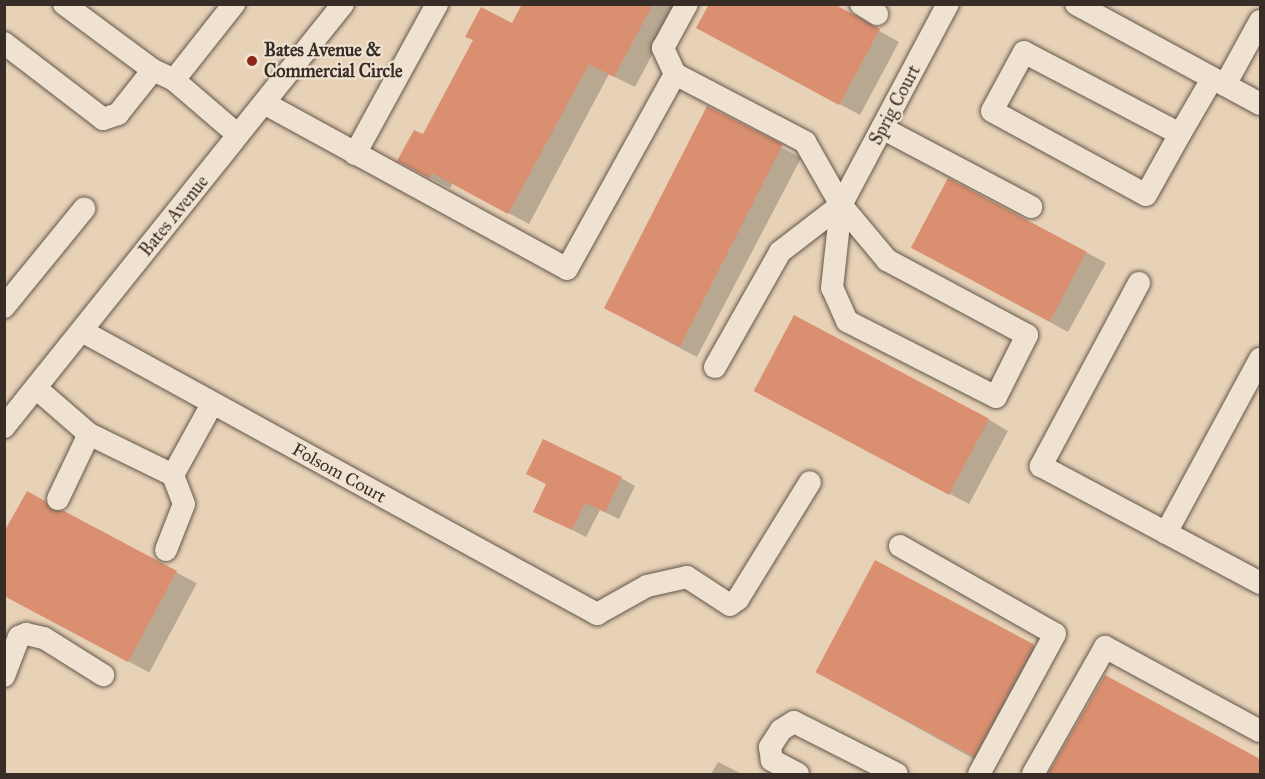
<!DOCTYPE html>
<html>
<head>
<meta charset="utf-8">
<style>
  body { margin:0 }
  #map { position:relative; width:1265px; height:779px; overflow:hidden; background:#e7d2b7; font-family:"IM FELL Great Primer",serif }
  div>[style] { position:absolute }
  .shadow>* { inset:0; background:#0003; transform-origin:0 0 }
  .building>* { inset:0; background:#da8f70; transform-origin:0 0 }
  .roads { filter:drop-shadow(0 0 2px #64564b) drop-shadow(0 0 2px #64564b) }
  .minor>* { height:22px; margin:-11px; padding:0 11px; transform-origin:11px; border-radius:11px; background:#efe2d0 }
  .dots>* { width:16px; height:16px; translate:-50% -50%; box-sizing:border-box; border:3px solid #efe2d0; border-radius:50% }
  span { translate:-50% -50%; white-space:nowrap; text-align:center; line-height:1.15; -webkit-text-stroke:4.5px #efe2d0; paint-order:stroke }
  .poi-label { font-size:18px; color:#382c27; font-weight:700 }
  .left { translate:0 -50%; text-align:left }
  .street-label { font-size:18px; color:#382c27 }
  .frame { position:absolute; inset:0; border:6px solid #382c27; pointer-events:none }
</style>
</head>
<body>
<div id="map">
  <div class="shadow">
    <div style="clip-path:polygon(523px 4px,679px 4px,635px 87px,609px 74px,529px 224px,453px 183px,450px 188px,419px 172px,423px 136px,512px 25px)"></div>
    <div style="clip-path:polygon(831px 4px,899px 42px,860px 115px,718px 39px)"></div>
    <div style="clip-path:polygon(708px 108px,801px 158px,697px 357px,623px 318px)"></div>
    <div style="clip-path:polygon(1086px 252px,1106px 263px,1068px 332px,932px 258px)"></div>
    <div style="clip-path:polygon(775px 401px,988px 419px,1008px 431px,969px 504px)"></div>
    <div style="clip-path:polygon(621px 478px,635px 486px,619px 519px,600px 510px,586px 537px,535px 511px)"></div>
    <div style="left:44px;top:502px;width:173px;height:101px;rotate:28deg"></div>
    <div style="clip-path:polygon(1033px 646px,1053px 658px,992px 769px,837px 683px)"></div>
    <div style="clip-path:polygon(1105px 677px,1260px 761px,1260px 774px,1048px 774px)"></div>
    <div style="clip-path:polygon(718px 762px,742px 774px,711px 774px)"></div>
  </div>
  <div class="building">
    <div style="clip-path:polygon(522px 4px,653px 4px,614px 77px,589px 64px,508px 214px,432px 173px,429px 178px,397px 161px,414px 130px,423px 134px,473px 40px,465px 37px,481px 7px,512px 23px)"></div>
    <div style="clip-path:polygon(709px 4px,834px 4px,880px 29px,839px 105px,696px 28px)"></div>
    <div style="left:707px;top:106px;width:85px;height:227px;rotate:27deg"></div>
    <div style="left:948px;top:178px;width:157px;height:79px;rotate:28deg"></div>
    <div style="left:794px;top:315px;width:221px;height:86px;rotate:28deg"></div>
    <div style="clip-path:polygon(543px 439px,622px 477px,605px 512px,585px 503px,572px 530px,533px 512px,546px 484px,526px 474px)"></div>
    <div style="clip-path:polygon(27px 491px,45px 501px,52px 511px,64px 511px,177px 571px,128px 662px,4px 596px,4px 532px)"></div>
    <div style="left:875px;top:560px;width:180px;height:127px;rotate:28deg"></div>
    <div style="clip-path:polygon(1105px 675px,1260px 759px,1260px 774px,1048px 774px)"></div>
  </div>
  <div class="roads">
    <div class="minor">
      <div style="left:64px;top:4px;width:111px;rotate:36.6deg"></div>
      <div style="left:153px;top:70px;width:23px;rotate:25deg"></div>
      <div style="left:174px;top:80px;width:84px;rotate:40.7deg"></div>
      <div style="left:861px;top:4px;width:19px;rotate:32deg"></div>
      <div style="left:1076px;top:4px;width:209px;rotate:28.5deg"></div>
      <div style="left:4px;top:43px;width:125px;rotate:37.5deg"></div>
      <div style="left:103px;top:119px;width:16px;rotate:-18deg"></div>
      <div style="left:118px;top:114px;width:56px;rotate:-51.5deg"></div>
      <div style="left:675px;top:74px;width:29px;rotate:-115deg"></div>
      <div style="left:663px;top:48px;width:50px;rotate:-61.4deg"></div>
      <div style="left:174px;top:80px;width:97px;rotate:-51.7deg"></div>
      <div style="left:1225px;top:85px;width:73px;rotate:-61.3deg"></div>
      <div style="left:264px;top:103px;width:345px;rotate:28.7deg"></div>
      <div style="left:567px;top:269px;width:223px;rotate:-61deg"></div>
      <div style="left:675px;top:74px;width:147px;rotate:27.6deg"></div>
      <div style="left:805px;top:142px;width:73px;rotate:60.3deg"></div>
      <div style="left:841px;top:205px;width:72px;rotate:50.1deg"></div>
      <div style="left:887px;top:260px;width:159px;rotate:28.2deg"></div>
      <div style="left:1027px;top:335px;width:69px;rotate:116.6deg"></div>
      <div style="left:996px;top:397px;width:167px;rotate:-153deg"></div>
      <div style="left:847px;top:321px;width:36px;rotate:-114deg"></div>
      <div style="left:832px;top:288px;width:83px;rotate:-83.8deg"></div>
      <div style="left:841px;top:205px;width:228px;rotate:-62deg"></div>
      <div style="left:882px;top:128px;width:169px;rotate:27.9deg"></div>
      <div style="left:1180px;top:134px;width:176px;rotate:-152.3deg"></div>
      <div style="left:1024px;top:52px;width:67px;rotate:118.5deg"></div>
      <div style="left:992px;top:111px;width:175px;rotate:28.6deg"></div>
      <div style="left:1146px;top:195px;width:70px;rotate:-60.9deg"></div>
      <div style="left:1180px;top:134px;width:64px;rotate:-59.8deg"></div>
      <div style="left:355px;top:154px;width:171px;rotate:-61.3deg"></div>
      <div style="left:1139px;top:283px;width:208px;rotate:118.2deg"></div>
      <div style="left:1041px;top:466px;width:248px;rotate:28.1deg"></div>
      <div style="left:4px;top:307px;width:127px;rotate:-50.8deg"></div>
      <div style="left:82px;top:331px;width:588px;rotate:28.79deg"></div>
      <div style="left:597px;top:614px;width:57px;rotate:-29.2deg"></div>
      <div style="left:647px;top:586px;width:41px;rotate:-12.7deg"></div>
      <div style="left:687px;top:577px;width:51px;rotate:33.1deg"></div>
      <div style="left:730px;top:605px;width:10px;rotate:-37deg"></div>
      <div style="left:738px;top:599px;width:137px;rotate:-58.4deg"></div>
      <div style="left:715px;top:367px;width:132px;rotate:-60.5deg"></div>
      <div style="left:780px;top:252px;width:77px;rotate:-37.6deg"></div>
      <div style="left:36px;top:388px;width:70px;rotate:41deg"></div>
      <div style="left:89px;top:434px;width:72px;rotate:115.5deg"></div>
      <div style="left:4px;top:427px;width:542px;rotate:-51.29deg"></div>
      <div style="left:89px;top:434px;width:93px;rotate:26deg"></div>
      <div style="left:173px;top:475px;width:81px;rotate:-61.2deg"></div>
      <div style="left:1166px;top:533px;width:198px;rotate:-61.6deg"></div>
      <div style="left:900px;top:546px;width:178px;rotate:29.6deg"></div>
      <div style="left:1055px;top:634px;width:159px;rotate:118.5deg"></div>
      <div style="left:166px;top:550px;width:49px;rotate:-68.6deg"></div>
      <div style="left:184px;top:504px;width:31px;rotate:-111deg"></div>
      <div style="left:4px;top:676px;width:42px;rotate:-69deg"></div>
      <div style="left:19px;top:637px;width:8px;rotate:-23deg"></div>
      <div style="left:26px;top:634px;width:18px;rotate:13deg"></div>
      <div style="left:44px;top:638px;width:70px;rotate:32.1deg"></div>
      <div style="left:798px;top:774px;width:30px;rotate:-152deg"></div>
      <div style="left:772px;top:760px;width:13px;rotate:-99deg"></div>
      <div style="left:770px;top:747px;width:20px;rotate:-57deg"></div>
      <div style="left:781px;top:730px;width:15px;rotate:-32deg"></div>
      <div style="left:794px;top:722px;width:115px;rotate:26.8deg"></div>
      <div style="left:1033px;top:774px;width:146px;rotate:-60.4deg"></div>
      <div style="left:1105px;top:647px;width:176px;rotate:28.5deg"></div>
    </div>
  </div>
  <div class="dots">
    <div style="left:252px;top:61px;background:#8f2418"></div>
  </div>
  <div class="poi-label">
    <span class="left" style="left:264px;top:61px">Bates Avenue &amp;<br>Commercial Circle</span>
  </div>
  <div class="street-label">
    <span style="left:895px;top:105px;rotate:-62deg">Sprig Court</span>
    <span style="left:174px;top:216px;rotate:-51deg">Bates Avenue</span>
    <span style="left:339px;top:473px;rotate:29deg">Folsom Court</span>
  </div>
  <div class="frame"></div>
</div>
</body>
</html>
